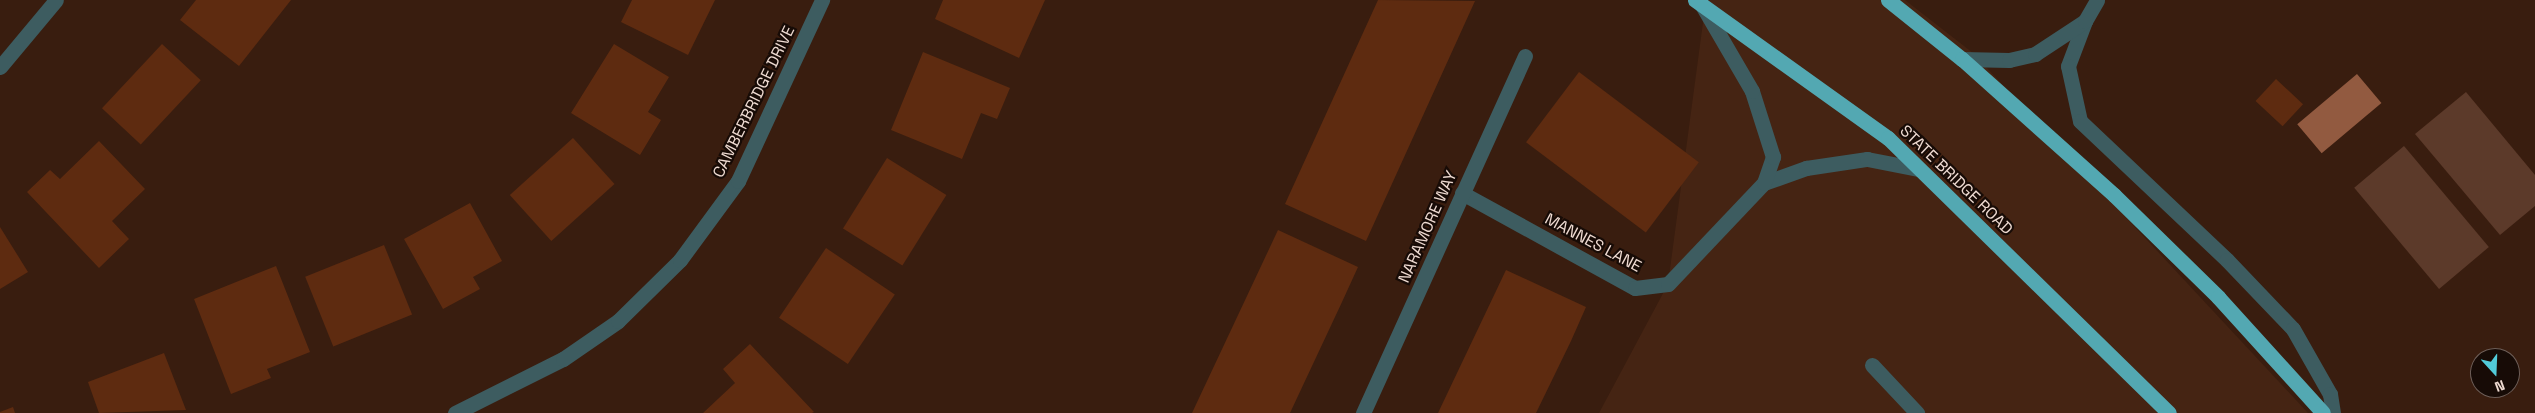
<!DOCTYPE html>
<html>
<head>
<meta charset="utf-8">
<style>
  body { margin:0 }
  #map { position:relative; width:2535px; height:413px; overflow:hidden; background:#391d0f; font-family:"Space Grotesk",sans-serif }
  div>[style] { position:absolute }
  .built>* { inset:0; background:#452413 }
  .green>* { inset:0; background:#5c3a2a; transform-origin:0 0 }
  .water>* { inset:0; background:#925a40; transform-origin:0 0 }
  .building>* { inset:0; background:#5e2b10; transform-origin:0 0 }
  .lane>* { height:15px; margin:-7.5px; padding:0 7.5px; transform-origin:7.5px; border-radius:7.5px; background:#3d5c60 }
  .street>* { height:15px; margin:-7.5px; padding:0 7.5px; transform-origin:7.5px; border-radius:7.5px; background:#3d5c60 }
  .highway>* { height:15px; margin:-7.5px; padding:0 7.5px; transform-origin:7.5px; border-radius:7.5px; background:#53a8b2 }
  span { translate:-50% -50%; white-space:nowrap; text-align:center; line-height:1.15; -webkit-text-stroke:4.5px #170b06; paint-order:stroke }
  .street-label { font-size:16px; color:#efdbd2 }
  .north { position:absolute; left:2470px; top:348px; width:50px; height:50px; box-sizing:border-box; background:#170b06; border:1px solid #6d5e58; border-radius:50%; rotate:160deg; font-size:14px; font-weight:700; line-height:20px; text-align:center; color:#efdbd2 }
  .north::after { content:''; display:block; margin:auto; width:18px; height:22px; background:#52cbd9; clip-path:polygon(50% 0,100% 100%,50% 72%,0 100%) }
</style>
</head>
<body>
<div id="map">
  <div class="built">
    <div style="clip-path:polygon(1706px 0,1905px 0,1973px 53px,2308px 413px,1599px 413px,1668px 284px)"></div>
  </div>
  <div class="green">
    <div style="clip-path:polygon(2466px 92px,2535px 175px,2535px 206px,2500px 235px,2415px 134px)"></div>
    <div style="left:2404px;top:146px;width:132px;height:65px;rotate:50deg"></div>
  </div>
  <div class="water">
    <div style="left:2357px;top:74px;width:38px;height:78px;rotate:50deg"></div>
  </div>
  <div class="building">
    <div style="clip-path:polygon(196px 0,291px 0,239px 66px,180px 20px)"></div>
    <div style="clip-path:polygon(632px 0,715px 0,688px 55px,621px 22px)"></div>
    <div style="clip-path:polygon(943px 0,1045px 0,1019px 58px,935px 19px)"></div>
    <div style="clip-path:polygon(1378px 0,1475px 1px,1366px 241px,1285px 204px)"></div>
    <div style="left:162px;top:44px;width:53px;height:88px;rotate:43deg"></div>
    <div style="clip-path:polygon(614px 44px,669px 77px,648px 112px,661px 120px,640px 155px,571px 113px)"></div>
    <div style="clip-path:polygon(923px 52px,1010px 88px,997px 119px,981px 113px,962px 159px,891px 130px)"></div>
    <div style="left:1579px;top:72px;width:150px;height:88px;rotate:37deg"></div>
    <div style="left:2276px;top:79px;width:37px;height:30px;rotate:43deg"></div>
    <div style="left:573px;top:138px;width:62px;height:85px;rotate:48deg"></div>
    <div style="clip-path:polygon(99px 141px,145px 189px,112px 221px,129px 239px,99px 268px,27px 192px,50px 170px,60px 179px)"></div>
    <div style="left:887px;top:158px;width:70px;height:83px;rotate:32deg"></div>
    <div style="clip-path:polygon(470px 203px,502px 261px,473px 277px,480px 289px,443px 309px,404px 239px)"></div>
    <div style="clip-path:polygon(0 227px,28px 272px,0 289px)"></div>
    <div style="clip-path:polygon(1278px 230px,1358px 267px,1342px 302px,1290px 413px,1192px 413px)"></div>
    <div style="left:384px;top:245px;width:75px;height:85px;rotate:68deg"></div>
    <div style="left:826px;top:248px;width:83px;height:84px;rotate:34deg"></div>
    <div style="clip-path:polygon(276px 266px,310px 352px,267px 369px,271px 378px,231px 394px,194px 299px)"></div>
    <div style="clip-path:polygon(1506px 270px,1586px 307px,1571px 341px,1536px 413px,1438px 413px)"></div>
    <div style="clip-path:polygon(750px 344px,814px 412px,812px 413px,703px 413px,735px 383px,723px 369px)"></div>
    <div style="clip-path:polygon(164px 353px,186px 410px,99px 413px,88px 382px)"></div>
    <div style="clip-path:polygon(13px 407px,15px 413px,0 413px,0 412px)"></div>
  </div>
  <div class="lane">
    <div style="left:1872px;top:365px;width:66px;rotate:46.8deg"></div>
  </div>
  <div class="street">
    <div style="left:2085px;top:21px;width:48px;rotate:110.7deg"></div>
    <div style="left:2068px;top:66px;width:56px;rotate:77.7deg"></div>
    <div style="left:2080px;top:121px;width:202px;rotate:43.4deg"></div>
    <div style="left:2227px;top:260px;width:95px;rotate:46.3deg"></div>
    <div style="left:2293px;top:329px;width:75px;rotate:60.4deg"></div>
    <div style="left:2330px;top:394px;width:19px;rotate:81deg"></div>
    <div style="left:1962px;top:59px;width:47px;rotate:1.2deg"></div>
    <div style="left:2009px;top:60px;width:27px;rotate:-13deg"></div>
    <div style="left:2035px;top:54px;width:60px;rotate:-33.4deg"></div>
    <div style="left:2085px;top:21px;width:24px;rotate:-60deg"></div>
    <div style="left:0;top:67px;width:87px;rotate:-50.1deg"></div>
    <div style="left:1764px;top:183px;width:45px;rotate:-19.7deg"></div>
    <div style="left:1806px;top:168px;width:62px;rotate:-8.4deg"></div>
    <div style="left:1867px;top:159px;width:53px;rotate:10.9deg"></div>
    <div style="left:1462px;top:193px;width:197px;rotate:28.8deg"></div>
    <div style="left:1635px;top:288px;width:33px;rotate:-7deg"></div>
    <div style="left:1668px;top:284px;width:139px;rotate:-46.5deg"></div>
    <div style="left:1764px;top:183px;width:28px;rotate:-71deg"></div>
    <div style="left:1773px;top:157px;width:69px;rotate:-107.7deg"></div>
    <div style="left:1752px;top:91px;width:99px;rotate:-120.2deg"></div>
    <div style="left:455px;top:413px;width:121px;rotate:-26.6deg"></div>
    <div style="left:563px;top:359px;width:67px;rotate:-34.6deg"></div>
    <div style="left:618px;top:321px;width:87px;rotate:-44.5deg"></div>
    <div style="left:680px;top:260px;width:98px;rotate:-53.7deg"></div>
    <div style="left:738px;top:181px;width:200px;rotate:-65.1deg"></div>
    <div style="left:1363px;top:413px;width:392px;rotate:-65.6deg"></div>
  </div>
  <div class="highway">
    <div style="left:1695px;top:0;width:237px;rotate:35.6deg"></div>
    <div style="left:1888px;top:138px;width:393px;rotate:44.4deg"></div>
    <div style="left:1888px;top:0;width:95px;rotate:38.6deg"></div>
    <div style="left:1962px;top:59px;width:204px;rotate:41.8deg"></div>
    <div style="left:2114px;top:195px;width:146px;rotate:44.4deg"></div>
    <div style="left:2218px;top:297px;width:156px;rotate:47.8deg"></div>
  </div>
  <div class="street-label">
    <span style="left:754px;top:102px;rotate:-64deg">CAMBERBRIDGE DRIVE</span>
    <span style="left:1956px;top:180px;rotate:44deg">STATE BRIDGE ROAD</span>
    <span style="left:1428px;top:227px;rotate:-66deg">NARAMORE WAY</span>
    <span style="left:1593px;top:243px;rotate:28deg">MANNES LANE</span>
  </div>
  <div class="north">N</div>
</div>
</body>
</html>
